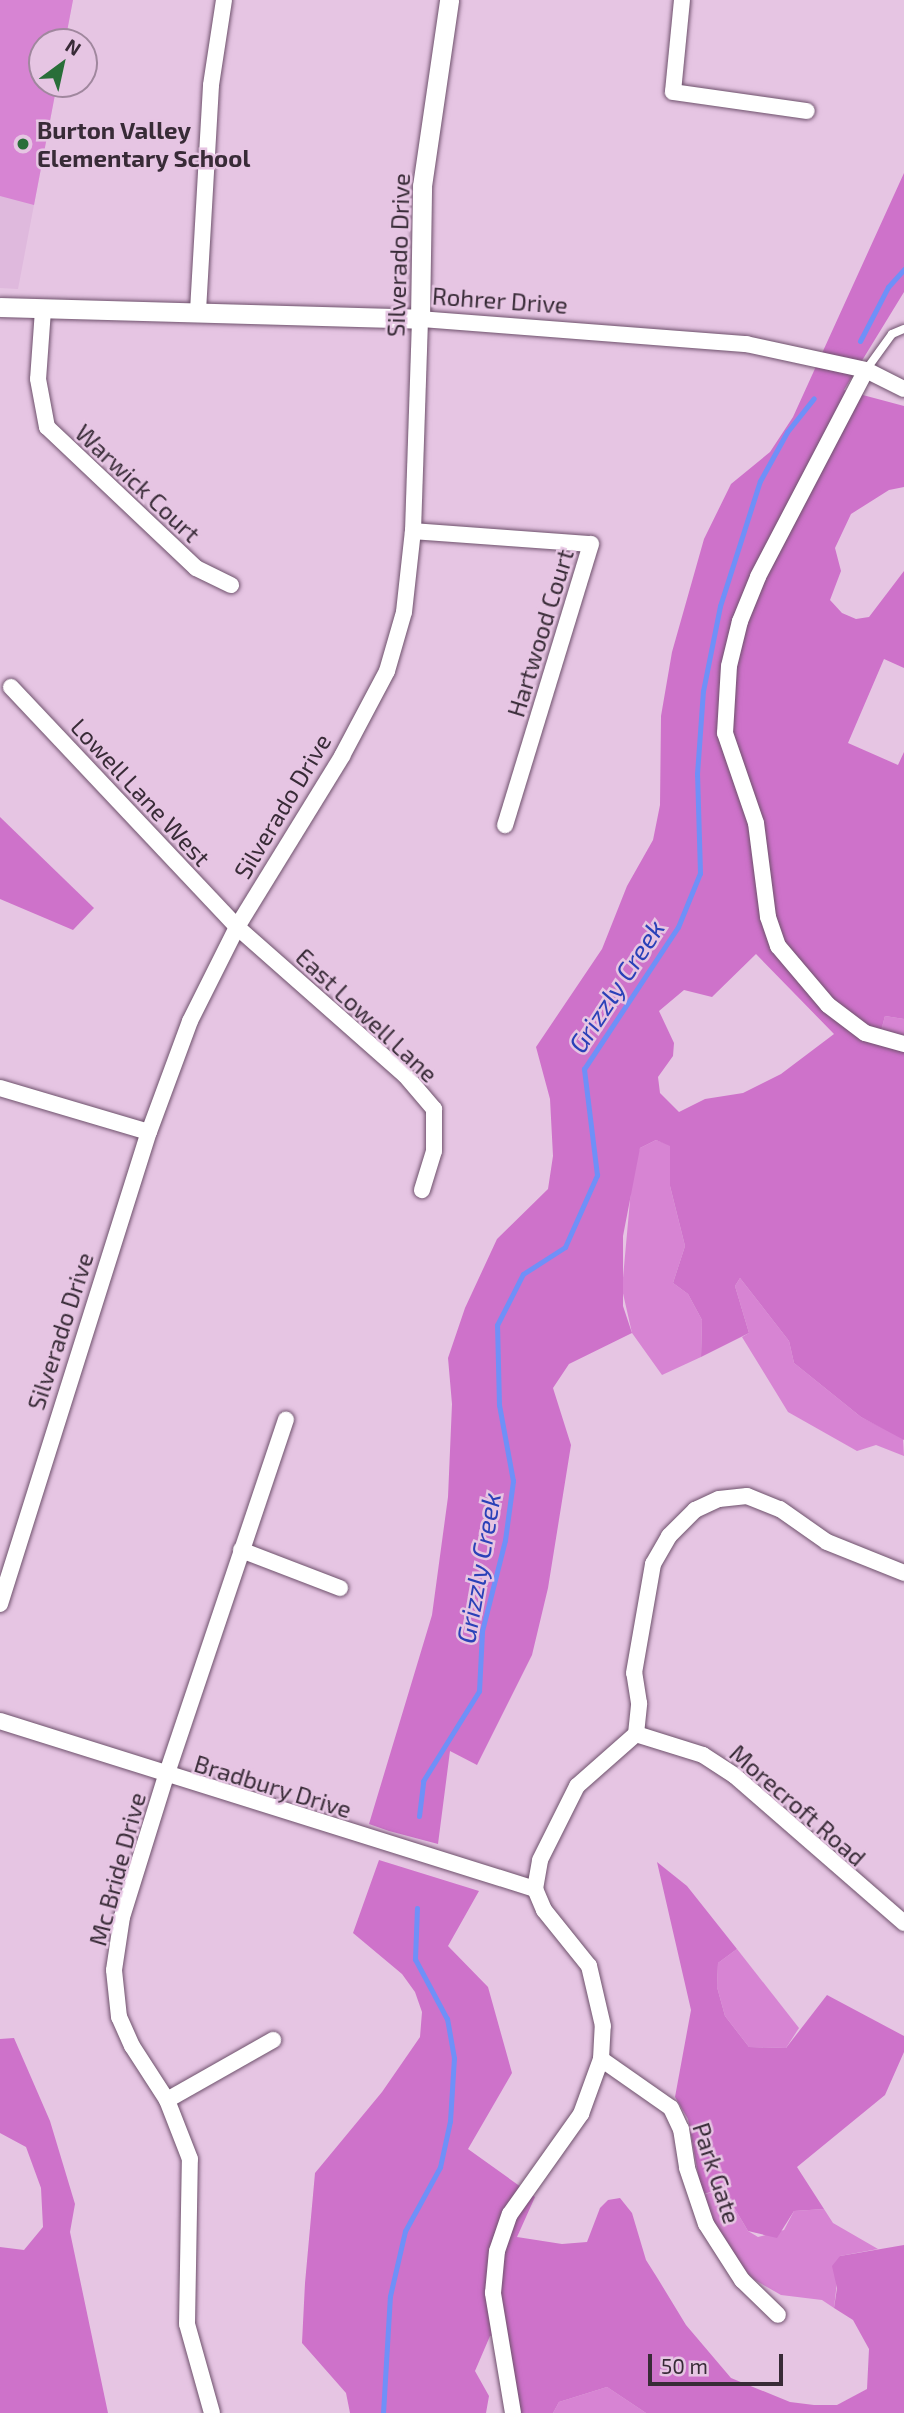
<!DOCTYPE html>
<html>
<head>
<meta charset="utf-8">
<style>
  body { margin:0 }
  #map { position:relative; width:904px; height:2413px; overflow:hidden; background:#e6c5e3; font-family:"Exo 2",sans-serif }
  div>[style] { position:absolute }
  .built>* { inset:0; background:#dfb9dd }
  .green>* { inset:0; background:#d784d3 }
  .forest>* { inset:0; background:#ce72ca }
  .stream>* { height:5px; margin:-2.5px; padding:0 2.5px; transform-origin:2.5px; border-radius:2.5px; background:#6f90f8 }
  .roads { filter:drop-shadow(0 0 2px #6e516c) drop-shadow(0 0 2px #6e516c) }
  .service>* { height:8px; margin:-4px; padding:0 4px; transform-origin:4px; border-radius:4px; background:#fff }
  .minor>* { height:16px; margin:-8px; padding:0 8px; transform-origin:8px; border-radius:8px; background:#fff }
  .tertiary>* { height:19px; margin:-9.5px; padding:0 9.5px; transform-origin:9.5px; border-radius:9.5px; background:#fff }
  .dots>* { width:19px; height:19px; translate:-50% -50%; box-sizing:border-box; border:4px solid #e6c5e3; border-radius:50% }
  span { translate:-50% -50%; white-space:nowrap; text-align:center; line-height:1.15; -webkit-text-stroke:5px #e6c5e3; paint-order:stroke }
  .poi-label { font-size:24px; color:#382b37; font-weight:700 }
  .left { translate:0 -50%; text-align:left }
  .street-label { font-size:24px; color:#382b37 }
  .water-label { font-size:26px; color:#2a41b8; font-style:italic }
  .north { position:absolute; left:28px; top:28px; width:70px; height:70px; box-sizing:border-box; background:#e6c5e3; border:2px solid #a0879e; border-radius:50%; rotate:33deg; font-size:19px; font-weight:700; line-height:28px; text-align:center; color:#382b37 }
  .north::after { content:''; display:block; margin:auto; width:24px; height:32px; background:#296e39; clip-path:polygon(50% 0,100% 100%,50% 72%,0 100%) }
  .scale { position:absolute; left:648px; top:2354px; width:135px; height:32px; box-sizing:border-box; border:4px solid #382b37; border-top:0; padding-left:9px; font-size:21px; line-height:24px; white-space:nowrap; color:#382b37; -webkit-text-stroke:5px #e6c5e3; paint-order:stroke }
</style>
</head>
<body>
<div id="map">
  <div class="built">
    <div style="clip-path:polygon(0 0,73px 0,65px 42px,42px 42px,42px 84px,57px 84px,18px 289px,0 288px)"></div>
  </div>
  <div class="green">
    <div style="clip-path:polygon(0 0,73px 0,65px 42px,42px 42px,42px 84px,57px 84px,34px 205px,0 196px)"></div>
    <div style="clip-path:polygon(885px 1016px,904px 1019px,904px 1036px,881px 1031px)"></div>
    <div style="clip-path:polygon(656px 1140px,670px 1145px,670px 1186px,685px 1246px,673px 1283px,688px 1294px,702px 1320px,701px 1357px,662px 1375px,632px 1333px,622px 1289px,633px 1167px,640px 1148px)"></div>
    <div style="clip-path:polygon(740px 1278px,789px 1341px,794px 1363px,861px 1417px,903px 1438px,904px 1456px,876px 1445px,857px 1451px,788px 1412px,742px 1337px,749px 1333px,735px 1286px)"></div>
    <div style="clip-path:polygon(737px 1949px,799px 2028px,786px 2048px,749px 2047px,725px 2016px,717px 1987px,718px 1963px)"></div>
    <div style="clip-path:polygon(715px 2191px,728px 2197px,748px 2231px,758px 2237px,784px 2230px,794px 2211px,824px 2209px,833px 2223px,878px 2249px,840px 2256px,834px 2308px,822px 2300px,781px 2295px,753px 2279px,722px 2244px,703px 2195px)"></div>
    <div style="clip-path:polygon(607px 2387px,646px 2413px,553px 2413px,559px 2402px)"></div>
  </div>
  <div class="forest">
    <div style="clip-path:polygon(evenodd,904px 173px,904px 292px,844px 390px,904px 406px,904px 487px,889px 490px,851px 514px,835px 548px,841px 571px,830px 600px,842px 613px,856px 619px,869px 617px,904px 571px,904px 668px,884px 659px,848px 743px,898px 765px,904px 752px,904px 1019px,885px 1016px,881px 1031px,904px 1049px,904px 1440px,861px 1417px,794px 1363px,789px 1341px,740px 1278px,735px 1286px,749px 1333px,701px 1357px,702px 1320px,688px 1294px,673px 1283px,685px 1246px,670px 1186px,670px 1146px,656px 1140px,640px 1148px,623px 1236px,623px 1306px,632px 1333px,569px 1364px,553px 1388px,571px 1445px,548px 1588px,532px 1655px,477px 1765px,450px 1751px,438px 1844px,389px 1831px,369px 1824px,432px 1615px,448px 1497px,452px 1404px,448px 1358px,465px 1308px,497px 1239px,548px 1189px,553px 1156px,550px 1099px,536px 1047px,602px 949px,627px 886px,653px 840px,660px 805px,661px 716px,672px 652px,704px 539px,731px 484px,770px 452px,793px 417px,904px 173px,756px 954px,834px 1034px,781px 1074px,743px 1093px,705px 1099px,679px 1112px,660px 1093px,658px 1077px,673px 1056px,674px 1043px,659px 1011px,684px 990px,712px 997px,756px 954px)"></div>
    <div style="clip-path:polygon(0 817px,94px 908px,73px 930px,0 899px)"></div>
    <div style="clip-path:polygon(379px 1860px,479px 1891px,448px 1946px,488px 1987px,512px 2073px,468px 2149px,535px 2197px,517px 2237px,562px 2244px,587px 2242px,600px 2208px,608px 2200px,620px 2198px,632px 2213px,646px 2260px,658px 2279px,686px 2325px,731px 2378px,790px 2402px,814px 2405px,837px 2405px,867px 2389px,869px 2349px,853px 2320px,834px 2308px,837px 2288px,832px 2266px,840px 2256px,904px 2245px,904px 2413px,646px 2413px,607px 2387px,559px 2402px,553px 2413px,510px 2413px,502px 2332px,490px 2336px,475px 2371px,489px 2396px,486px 2413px,350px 2413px,346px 2393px,302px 2343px,305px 2283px,315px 2173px,382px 2092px,420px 2037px,422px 2012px,415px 1992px,402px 1974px,353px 1933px)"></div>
    <div style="clip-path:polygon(657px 1862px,687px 1886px,737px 1949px,718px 1963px,717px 1987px,725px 2016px,749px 2047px,786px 2048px,827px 1995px,904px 2036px,904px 2052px,885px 2095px,797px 2167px,824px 2209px,794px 2211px,777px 2238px,748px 2231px,728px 2197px,715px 2191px,703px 2194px,701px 2190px,688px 2119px,675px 2097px,691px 2010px)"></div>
    <div style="clip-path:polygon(14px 2038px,50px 2121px,75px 2204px,70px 2232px,108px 2413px,0 2413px,0 2247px,24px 2250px,43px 2227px,41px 2188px,26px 2147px,0 2133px,0 2039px)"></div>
  </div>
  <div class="stream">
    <div style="left:860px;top:341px;width:61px;rotate:-62.6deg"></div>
    <div style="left:888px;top:287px;width:24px;rotate:-48deg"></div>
    <div style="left:419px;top:1816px;width:35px;rotate:-83deg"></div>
    <div style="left:423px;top:1781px;width:106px;rotate:-58.1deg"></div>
    <div style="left:479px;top:1691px;width:60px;rotate:-87.1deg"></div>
    <div style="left:482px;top:1631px;width:94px;rotate:-75.8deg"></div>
    <div style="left:505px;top:1540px;width:60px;rotate:-82.3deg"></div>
    <div style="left:513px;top:1481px;width:77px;rotate:-100.4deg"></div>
    <div style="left:499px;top:1405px;width:80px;rotate:-91.4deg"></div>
    <div style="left:497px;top:1325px;width:57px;rotate:-63deg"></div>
    <div style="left:523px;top:1274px;width:50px;rotate:-32.7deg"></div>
    <div style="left:565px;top:1247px;width:79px;rotate:-66deg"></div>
    <div style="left:597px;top:1175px;width:107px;rotate:-97deg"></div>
    <div style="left:584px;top:1069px;width:170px;rotate:-56.5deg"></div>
    <div style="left:678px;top:927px;width:58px;rotate:-67.8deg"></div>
    <div style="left:700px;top:873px;width:99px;rotate:-91.7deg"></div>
    <div style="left:697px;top:774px;width:83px;rotate:-85.9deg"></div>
    <div style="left:703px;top:691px;width:87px;rotate:-78.7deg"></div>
    <div style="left:720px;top:606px;width:131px;rotate:-72.3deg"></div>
    <div style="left:760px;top:481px;width:56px;rotate:-61.1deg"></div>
    <div style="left:787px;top:432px;width:43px;rotate:-51.5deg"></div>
    <div style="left:383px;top:2413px;width:117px;rotate:-86.6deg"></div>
    <div style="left:390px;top:2296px;width:67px;rotate:-77deg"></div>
    <div style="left:405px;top:2231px;width:73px;rotate:-61.3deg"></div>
    <div style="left:440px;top:2167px;width:47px;rotate:-77.7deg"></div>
    <div style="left:450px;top:2121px;width:63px;rotate:-86.4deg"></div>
    <div style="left:454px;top:2058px;width:40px;rotate:-100deg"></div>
    <div style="left:447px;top:2019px;width:68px;rotate:-118.1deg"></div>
    <div style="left:415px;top:1959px;width:51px;rotate:-87.8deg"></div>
  </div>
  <div class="roads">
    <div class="service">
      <div style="left:866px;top:370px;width:44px;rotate:-54.2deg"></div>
      <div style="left:892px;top:334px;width:13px;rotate:-23deg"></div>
    </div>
    <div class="minor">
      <div style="left:682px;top:0;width:92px;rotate:95.6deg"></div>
      <div style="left:673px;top:92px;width:135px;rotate:8.1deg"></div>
      <div style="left:43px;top:310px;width:69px;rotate:94.1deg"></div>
      <div style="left:38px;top:379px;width:49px;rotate:79.4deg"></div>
      <div style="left:47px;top:427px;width:205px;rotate:43.4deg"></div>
      <div style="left:196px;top:568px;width:39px;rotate:26deg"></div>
      <div style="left:198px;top:311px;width:226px;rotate:-86.7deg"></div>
      <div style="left:211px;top:85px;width:86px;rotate:-81.3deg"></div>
      <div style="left:866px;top:370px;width:233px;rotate:117.6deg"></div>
      <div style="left:758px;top:577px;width:48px;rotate:112.2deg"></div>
      <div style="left:740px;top:621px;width:46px;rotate:103.7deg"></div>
      <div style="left:729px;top:666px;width:67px;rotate:93.4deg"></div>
      <div style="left:725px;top:733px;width:95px;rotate:71deg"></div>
      <div style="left:756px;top:823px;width:95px;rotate:82.7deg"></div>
      <div style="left:768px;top:917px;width:31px;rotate:71deg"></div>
      <div style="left:778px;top:946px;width:77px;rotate:49.7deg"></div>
      <div style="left:828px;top:1005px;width:46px;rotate:37.1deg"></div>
      <div style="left:865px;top:1033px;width:41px;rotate:15.8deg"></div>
      <div style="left:413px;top:531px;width:178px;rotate:4.2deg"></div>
      <div style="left:591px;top:544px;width:294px;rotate:107deg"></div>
      <div style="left:11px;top:687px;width:330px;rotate:46.7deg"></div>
      <div style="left:237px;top:927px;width:224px;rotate:41.4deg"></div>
      <div style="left:405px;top:1075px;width:45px;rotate:49.5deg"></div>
      <div style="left:434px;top:1109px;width:42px;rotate:90deg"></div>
      <div style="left:434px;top:1151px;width:41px;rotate:107.1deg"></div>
      <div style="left:0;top:1088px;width:155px;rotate:16.5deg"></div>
      <div style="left:241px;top:1550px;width:106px;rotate:21deg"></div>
      <div style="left:0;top:1604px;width:495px;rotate:-72.5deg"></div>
      <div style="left:149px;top:1132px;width:118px;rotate:-69.7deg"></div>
      <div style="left:190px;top:1021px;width:105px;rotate:-63.4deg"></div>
      <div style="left:237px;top:927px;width:201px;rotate:-58.4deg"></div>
      <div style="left:342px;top:756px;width:96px;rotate:-62.1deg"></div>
      <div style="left:387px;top:671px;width:61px;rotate:-73.9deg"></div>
      <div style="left:404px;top:612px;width:81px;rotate:-83.7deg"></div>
      <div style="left:413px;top:531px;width:212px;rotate:-88.1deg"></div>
      <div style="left:420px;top:319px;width:327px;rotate:4.4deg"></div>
      <div style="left:746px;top:344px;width:123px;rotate:12.2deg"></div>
      <div style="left:866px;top:370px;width:42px;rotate:26.6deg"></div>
      <div style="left:0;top:1721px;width:561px;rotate:17.43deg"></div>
      <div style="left:636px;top:1734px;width:31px;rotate:-84deg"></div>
      <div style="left:639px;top:1703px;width:30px;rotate:-99deg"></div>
      <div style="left:634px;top:1673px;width:111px;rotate:-80.1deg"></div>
      <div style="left:653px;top:1564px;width:32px;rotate:-60deg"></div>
      <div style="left:669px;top:1536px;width:37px;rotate:-45deg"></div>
      <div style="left:695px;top:1510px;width:26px;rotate:-25deg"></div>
      <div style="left:719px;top:1499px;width:28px;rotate:-6deg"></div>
      <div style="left:747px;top:1496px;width:35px;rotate:22deg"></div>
      <div style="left:780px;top:1509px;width:57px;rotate:35.1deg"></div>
      <div style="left:827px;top:1542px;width:83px;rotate:21.9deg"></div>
      <div style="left:535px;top:1889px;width:29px;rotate:-80deg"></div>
      <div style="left:540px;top:1860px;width:83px;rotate:-63.4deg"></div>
      <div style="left:577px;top:1786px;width:79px;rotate:-41.4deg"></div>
      <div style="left:636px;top:1734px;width:70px;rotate:17.4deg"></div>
      <div style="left:703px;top:1755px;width:38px;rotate:33deg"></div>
      <div style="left:735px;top:1776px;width:224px;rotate:41deg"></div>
      <div style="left:601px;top:2059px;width:85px;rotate:35deg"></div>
      <div style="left:671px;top:2108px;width:23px;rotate:65deg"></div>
      <div style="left:681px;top:2129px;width:39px;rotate:81deg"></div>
      <div style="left:687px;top:2168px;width:59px;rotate:71.3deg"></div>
      <div style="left:706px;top:2224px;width:67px;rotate:57.3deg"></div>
      <div style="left:742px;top:2280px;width:50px;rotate:44.2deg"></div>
      <div style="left:167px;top:2100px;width:122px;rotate:-29.5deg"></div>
      <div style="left:212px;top:2413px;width:92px;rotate:-105.7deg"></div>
      <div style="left:187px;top:2324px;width:165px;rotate:-89deg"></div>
      <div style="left:190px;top:2159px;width:63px;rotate:-111.3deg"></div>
      <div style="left:167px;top:2100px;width:64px;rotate:-122.9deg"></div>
      <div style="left:132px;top:2046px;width:32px;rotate:-114deg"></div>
      <div style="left:119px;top:2017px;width:47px;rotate:-96.1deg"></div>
      <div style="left:114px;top:1970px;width:54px;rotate:-81.4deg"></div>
      <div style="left:122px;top:1917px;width:148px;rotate:-72.7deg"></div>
      <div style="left:166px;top:1776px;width:376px;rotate:-71.4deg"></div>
      <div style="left:513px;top:2413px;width:122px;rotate:-99.5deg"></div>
      <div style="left:493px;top:2293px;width:42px;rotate:-84.6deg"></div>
      <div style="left:497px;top:2251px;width:39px;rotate:-71deg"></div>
      <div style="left:510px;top:2214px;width:123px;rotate:-54.6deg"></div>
      <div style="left:581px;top:2114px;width:59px;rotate:-70deg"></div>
      <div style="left:601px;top:2059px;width:33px;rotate:-87deg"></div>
      <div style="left:603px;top:2026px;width:62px;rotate:-103.1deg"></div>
      <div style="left:589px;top:1966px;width:72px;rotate:-128.8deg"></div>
      <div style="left:544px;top:1910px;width:23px;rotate:-113deg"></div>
    </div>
    <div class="tertiary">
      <div style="left:0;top:307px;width:420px;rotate:1.6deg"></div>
      <div style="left:420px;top:319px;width:133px;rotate:-89.1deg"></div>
      <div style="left:422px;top:186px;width:188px;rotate:-81.7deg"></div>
    </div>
  </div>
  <div class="dots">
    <div style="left:23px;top:144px;background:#296e39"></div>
  </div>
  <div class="poi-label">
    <span class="left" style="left:37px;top:144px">Burton Valley<br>Elementary School</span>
  </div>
  <div class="street-label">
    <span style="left:398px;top:255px;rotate:-88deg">Silverado Drive</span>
    <span style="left:500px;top:300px;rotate:4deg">Rohrer Drive</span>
    <span style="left:138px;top:483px;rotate:43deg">Warwick Court</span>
    <span style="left:540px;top:633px;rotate:-73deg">Hartwood Court</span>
    <span style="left:141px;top:792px;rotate:47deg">Lowell Lane West</span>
    <span style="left:282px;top:806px;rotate:-59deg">Silverado Drive</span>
    <span style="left:367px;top:1015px;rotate:43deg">East Lowell Lane</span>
    <span style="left:60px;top:1331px;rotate:-72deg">Silverado Drive</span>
    <span style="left:273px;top:1786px;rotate:17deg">Bradbury Drive</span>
    <span style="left:798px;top:1805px;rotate:41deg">Morecroft Road</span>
    <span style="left:117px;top:1869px;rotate:-75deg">Mc Bride Drive</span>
    <span style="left:717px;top:2173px;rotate:72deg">Park Gate</span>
  </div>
  <div class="water-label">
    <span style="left:616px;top:986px;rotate:-57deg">Grizzly Creek</span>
    <span style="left:478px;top:1568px;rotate:-80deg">Grizzly Creek</span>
  </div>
  <div class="north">N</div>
  <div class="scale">50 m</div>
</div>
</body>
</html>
